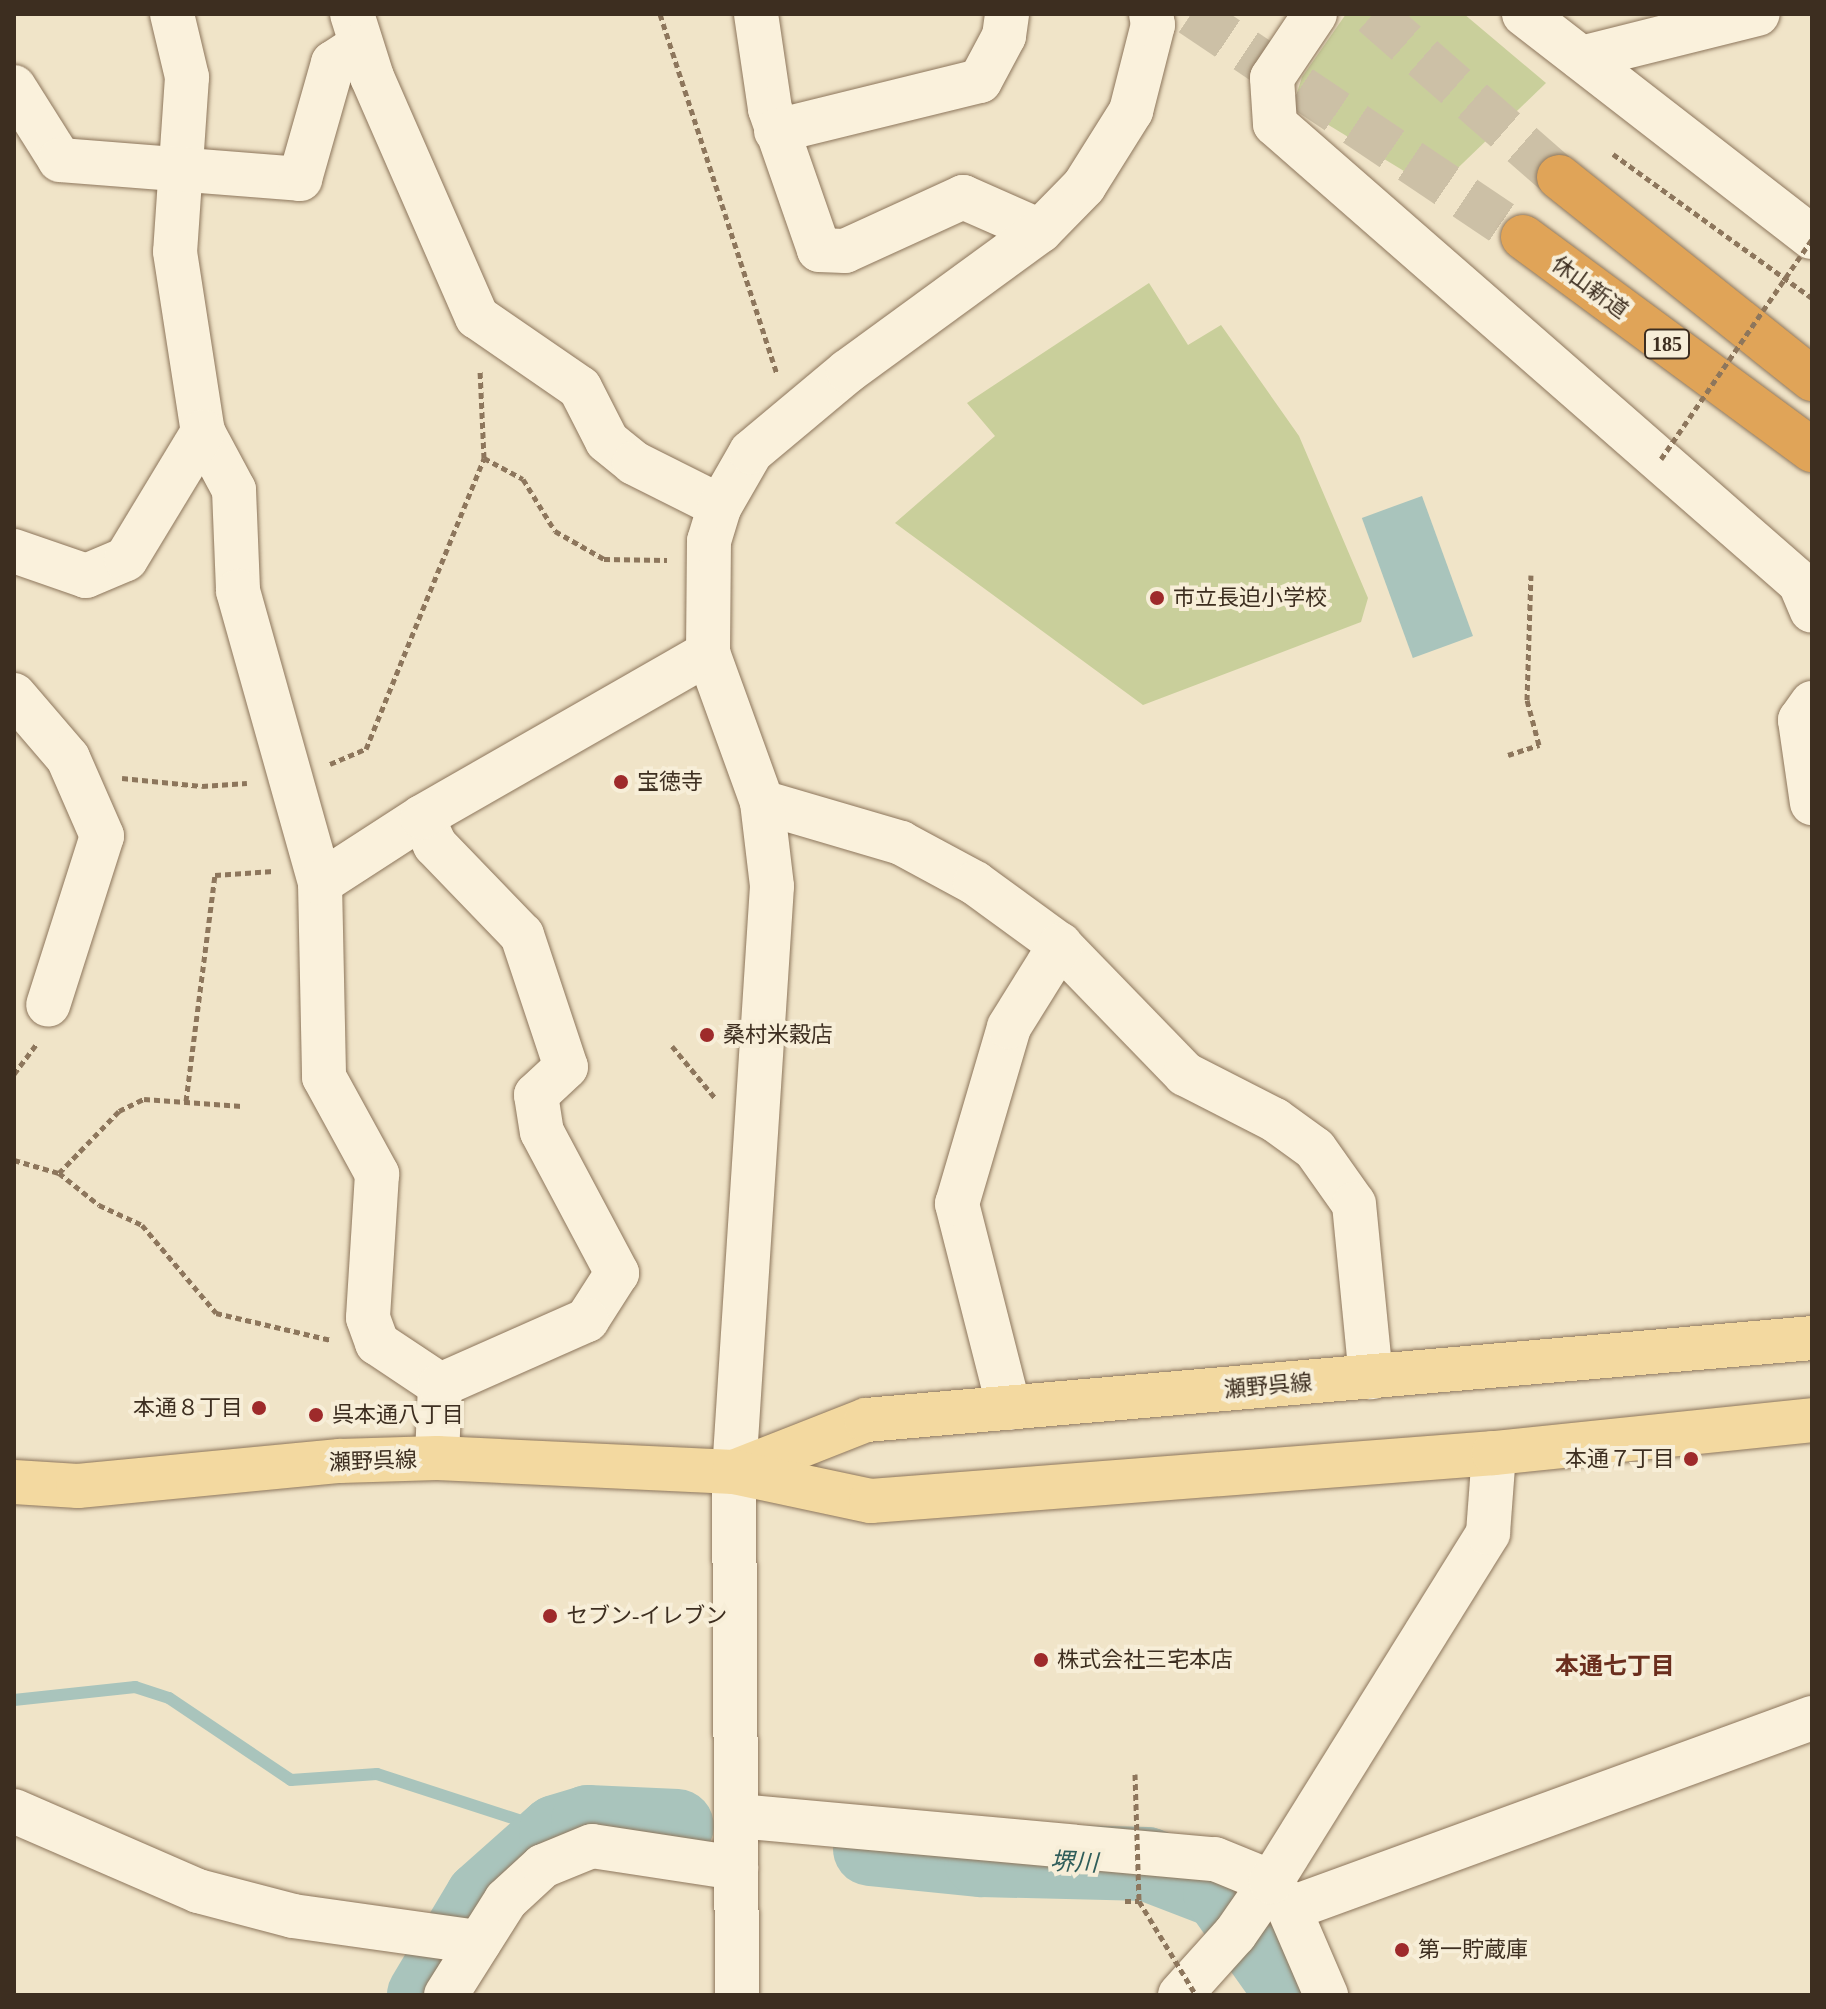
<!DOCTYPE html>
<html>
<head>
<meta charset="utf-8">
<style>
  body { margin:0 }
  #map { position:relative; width:1826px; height:2009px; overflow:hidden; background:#f0e4c8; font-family:"Times New Roman","Noto Sans JP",serif }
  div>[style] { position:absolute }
  .green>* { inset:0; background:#c9cf9b }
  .water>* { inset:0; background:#a9c4bc; transform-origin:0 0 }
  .stream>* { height:12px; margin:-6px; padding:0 6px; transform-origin:6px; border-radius:6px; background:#a9c4bc }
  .river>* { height:74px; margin:-37px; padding:0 37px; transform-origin:37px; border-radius:37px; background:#a9c4bc }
  .highway-tunnel>* { height:44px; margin-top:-22px; transform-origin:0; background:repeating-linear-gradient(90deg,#ccc0a6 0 44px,transparent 0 66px) }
  .path>* { height:5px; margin-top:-2.5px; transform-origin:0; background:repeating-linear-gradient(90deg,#8d765c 0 6px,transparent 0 10px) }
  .roads { filter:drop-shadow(0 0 2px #8d765c) drop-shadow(0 0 2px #8d765c) }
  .minor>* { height:44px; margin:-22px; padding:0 22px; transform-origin:22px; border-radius:22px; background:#faf1dc }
  .major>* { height:44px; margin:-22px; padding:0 22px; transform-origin:22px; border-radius:22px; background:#f3d9a0 }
  .highway>* { height:44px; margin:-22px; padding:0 22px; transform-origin:22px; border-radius:22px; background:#e0a458 }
  .path-bridge>* { height:5px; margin-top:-2.5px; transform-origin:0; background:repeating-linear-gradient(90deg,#8d765c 0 6px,transparent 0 10px) }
  .dots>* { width:22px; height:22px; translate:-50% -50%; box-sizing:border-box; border:4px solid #f7eed8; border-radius:50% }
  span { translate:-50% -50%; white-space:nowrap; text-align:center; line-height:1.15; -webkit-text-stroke:8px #f7eed8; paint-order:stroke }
  .shield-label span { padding:2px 6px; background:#f7eed8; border:2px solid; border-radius:6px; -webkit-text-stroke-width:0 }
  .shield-label { font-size:20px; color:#3d2e20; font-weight:700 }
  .street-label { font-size:22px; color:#3d2e20 }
  .poi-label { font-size:22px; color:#3d2e20 }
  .left { translate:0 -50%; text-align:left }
  .right { translate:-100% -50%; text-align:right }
  .neighbourhood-label { font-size:24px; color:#6b2e1e; font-weight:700 }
  .water-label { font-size:24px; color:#2f5d5a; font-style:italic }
  .frame { position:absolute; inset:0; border:16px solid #3d2e20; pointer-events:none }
</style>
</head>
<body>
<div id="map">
  <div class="green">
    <div style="clip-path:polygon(1346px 14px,1464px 14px,1546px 83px,1435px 190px,1304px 110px,1295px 99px,1302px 77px)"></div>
    <div style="clip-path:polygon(1149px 283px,1188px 345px,1221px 325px,1299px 436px,1368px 598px,1361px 622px,1143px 705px,895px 523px,995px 436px,967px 403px)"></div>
  </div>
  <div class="water">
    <div style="left:1422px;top:496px;width:149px;height:64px;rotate:70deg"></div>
  </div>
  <div class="stream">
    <div style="left:14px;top:1700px;width:122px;rotate:-6.1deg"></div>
    <div style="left:135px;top:1687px;width:36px;rotate:18deg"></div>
    <div style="left:169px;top:1698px;width:147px;rotate:33.9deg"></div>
    <div style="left:291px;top:1780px;width:86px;rotate:-4deg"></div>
    <div style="left:377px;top:1774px;width:188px;rotate:18deg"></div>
  </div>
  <div class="river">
    <div style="left:870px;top:1849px;width:112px;rotate:5.7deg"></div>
    <div style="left:981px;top:1860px;width:166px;rotate:1.4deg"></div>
    <div style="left:1147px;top:1864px;width:78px;rotate:21deg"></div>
    <div style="left:1220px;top:1892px;width:126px;rotate:54.7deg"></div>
    <div style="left:424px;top:1995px;width:113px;rotate:-59.1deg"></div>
    <div style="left:482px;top:1898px;width:99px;rotate:-41.7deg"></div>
    <div style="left:556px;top:1832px;width:34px;rotate:-17deg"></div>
    <div style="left:588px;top:1822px;width:89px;rotate:2.6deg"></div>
  </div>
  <div class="highway-tunnel">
    <div style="left:1191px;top:14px;width:400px;rotate:33.9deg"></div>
    <div style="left:1373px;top:14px;width:247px;rotate:41.2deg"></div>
  </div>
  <div class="path">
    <div style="left:660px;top:14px;width:379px;rotate:72deg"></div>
    <div style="left:1613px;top:154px;width:246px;rotate:35.9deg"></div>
    <div style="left:484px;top:458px;width:44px;rotate:28.3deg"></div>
    <div style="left:523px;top:479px;width:61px;rotate:58.4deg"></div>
    <div style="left:555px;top:531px;width:56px;rotate:29.7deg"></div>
    <div style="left:604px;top:559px;width:63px;rotate:0.9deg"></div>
    <div style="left:1508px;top:755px;width:33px;rotate:-18deg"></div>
    <div style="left:1539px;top:745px;width:47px;rotate:-104.9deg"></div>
    <div style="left:1527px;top:700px;width:125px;rotate:-88.2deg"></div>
    <div style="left:330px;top:764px;width:39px;rotate:-23deg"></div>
    <div style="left:366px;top:749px;width:314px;rotate:-67.9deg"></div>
    <div style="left:484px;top:458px;width:88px;rotate:-92.6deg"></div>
    <div style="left:122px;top:778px;width:80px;rotate:5.7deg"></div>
    <div style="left:202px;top:786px;width:45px;rotate:-3.8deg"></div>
    <div style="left:672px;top:1046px;width:69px;rotate:50.3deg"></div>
    <div style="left:14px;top:1074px;width:39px;rotate:-53deg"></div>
    <div style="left:186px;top:1101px;width:228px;rotate:-82.7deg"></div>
    <div style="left:215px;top:875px;width:59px;rotate:-3.9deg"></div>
    <div style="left:14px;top:1160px;width:47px;rotate:16.1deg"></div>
    <div style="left:59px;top:1173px;width:51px;rotate:38.7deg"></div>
    <div style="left:99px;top:1205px;width:47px;rotate:24.9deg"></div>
    <div style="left:142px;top:1225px;width:115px;rotate:49.9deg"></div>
    <div style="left:216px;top:1313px;width:118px;rotate:13.2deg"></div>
    <div style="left:59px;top:1173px;width:86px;rotate:-45.9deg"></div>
    <div style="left:119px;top:1111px;width:28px;rotate:-26deg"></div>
    <div style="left:144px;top:1099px;width:98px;rotate:4.1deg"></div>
    <div style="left:1125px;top:1901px;width:14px"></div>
  </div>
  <div class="roads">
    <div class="minor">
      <div style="left:172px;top:14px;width:65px;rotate:76.6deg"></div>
      <div style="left:187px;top:77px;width:175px;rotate:93.9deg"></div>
      <div style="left:175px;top:252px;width:182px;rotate:81.2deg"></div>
      <div style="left:203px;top:432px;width:66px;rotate:61.9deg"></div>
      <div style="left:234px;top:490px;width:101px;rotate:87.7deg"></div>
      <div style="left:238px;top:591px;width:303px;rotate:74.3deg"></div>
      <div style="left:320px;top:883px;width:194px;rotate:88.8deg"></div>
      <div style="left:324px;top:1077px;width:111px;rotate:61.3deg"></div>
      <div style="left:377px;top:1174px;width:144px;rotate:93.6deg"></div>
      <div style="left:368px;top:1318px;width:27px;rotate:70deg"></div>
      <div style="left:377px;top:1343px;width:76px;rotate:33.7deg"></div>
      <div style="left:440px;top:1385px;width:73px;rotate:92.4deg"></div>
      <div style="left:352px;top:14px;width:66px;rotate:72.4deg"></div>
      <div style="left:372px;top:77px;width:262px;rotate:66.4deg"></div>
      <div style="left:477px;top:317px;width:125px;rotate:34.6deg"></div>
      <div style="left:580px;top:388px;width:59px;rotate:63deg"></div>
      <div style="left:607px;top:441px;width:35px;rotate:39deg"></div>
      <div style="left:634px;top:463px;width:96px;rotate:26.6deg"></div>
      <div style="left:756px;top:14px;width:96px;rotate:81.6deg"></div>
      <div style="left:770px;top:109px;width:149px;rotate:70.8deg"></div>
      <div style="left:819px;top:250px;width:26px;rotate:2deg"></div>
      <div style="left:845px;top:251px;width:130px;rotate:-24.6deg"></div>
      <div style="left:963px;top:197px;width:84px;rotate:23.8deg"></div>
      <div style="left:1315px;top:14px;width:77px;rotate:123.9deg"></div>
      <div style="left:1272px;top:78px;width:46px;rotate:86.3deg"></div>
      <div style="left:1275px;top:124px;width:697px;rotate:41.16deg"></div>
      <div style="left:1800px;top:583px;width:30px;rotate:67deg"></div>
      <div style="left:1524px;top:14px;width:364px;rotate:37.8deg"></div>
      <div style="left:1581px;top:58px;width:182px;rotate:-14deg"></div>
      <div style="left:14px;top:87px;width:86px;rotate:57.8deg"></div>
      <div style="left:60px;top:160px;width:241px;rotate:4.5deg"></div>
      <div style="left:300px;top:179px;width:121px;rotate:-74.1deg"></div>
      <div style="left:333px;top:63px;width:33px;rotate:-33deg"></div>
      <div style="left:776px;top:131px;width:210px;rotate:-13.8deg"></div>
      <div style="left:980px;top:81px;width:51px;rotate:-61.9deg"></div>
      <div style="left:1004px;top:36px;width:22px;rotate:-82deg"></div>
      <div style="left:14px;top:551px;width:76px;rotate:19.1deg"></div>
      <div style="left:86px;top:576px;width:43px;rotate:-23deg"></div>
      <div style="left:126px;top:559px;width:149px;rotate:-58.8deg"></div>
      <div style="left:14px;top:695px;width:83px;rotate:49.4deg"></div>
      <div style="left:68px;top:758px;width:85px;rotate:66.4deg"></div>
      <div style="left:102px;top:836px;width:177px;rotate:107.7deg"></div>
      <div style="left:1812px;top:703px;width:21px;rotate:125deg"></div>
      <div style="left:1800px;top:720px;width:84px;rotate:81.8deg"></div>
      <div style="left:762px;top:802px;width:145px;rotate:16.4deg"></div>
      <div style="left:901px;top:843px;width:84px;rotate:28.4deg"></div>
      <div style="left:975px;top:883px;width:105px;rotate:36.1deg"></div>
      <div style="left:1060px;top:945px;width:180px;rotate:45.9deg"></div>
      <div style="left:1185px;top:1074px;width:101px;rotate:27.1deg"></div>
      <div style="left:1275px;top:1120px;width:49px;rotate:35.9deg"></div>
      <div style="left:1315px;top:1149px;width:67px;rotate:54.7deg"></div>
      <div style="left:1354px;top:1204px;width:174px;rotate:84.4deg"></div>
      <div style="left:422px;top:817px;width:31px;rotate:65deg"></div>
      <div style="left:435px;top:845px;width:125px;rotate:46deg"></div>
      <div style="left:522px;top:935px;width:139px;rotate:71.6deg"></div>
      <div style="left:566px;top:1067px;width:41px;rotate:137deg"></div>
      <div style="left:536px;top:1095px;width:37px;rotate:81deg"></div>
      <div style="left:542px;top:1132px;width:160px;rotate:62deg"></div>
      <div style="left:617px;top:1273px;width:56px;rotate:122.6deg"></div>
      <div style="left:587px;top:1320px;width:161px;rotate:156.1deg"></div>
      <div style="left:320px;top:883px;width:121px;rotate:-32.9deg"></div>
      <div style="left:422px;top:817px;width:330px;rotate:-29.8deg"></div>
      <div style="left:1009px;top:1408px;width:211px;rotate:-104.3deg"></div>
      <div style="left:957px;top:1204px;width:184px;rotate:-73.6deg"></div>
      <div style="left:1009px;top:1027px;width:97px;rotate:-58.1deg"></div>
      <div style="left:14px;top:1811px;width:201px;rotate:23.5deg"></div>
      <div style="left:198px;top:1891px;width:98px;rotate:14.7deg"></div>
      <div style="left:293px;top:1916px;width:188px;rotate:8deg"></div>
      <div style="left:738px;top:1816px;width:479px;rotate:5.2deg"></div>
      <div style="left:1215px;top:1859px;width:61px;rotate:22.3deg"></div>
      <div style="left:1271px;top:1882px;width:32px;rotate:56deg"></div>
      <div style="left:1289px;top:1909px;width:557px;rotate:-20.06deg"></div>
      <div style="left:1289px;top:1909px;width:94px;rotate:66.7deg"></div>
      <div style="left:446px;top:1995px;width:112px;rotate:-57.7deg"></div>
      <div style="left:506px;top:1900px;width:50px;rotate:-42.6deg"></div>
      <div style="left:543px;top:1866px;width:53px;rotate:-22.2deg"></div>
      <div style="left:592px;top:1846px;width:146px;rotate:8.7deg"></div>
      <div style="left:737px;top:1995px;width:523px;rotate:-90.33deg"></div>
      <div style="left:734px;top:1472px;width:587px;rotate:-86.29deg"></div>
      <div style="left:772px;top:886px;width:85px;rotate:-96.8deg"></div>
      <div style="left:762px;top:802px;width:158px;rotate:-109.9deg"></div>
      <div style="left:708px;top:653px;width:112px;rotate:-89.5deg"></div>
      <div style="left:709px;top:541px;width:37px;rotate:-73deg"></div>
      <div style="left:720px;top:506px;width:62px;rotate:-60.1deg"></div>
      <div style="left:751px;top:452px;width:126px;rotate:-39.9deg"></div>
      <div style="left:848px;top:371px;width:238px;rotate:-36.1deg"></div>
      <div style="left:1040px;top:231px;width:63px;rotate:-45.6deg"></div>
      <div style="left:1084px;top:186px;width:89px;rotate:-57.9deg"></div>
      <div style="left:1131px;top:111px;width:89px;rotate:-75.7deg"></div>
      <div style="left:1153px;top:25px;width:11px;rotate:-100deg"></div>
      <div style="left:1180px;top:1995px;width:82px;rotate:-48deg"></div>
      <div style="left:1235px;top:1934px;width:63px;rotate:-55.3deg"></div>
      <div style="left:1271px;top:1882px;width:411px;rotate:-58.1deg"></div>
      <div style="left:1488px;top:1533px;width:80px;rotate:-85.7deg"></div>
    </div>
    <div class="major">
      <div style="left:734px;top:1472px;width:142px;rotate:-21.5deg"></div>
      <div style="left:866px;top:1420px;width:950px;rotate:-4.95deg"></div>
      <div style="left:14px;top:1482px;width:64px;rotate:3.6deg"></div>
      <div style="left:78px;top:1486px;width:263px;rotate:-5.5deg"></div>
      <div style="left:340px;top:1461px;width:97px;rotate:-1.8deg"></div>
      <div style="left:437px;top:1458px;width:297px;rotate:2.7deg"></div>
      <div style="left:734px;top:1472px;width:140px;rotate:12deg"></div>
      <div style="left:871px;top:1501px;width:625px;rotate:-4.41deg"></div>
      <div style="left:1494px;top:1453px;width:320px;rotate:-5.9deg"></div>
    </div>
    <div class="highway">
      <div style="left:1559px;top:177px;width:324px;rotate:38.6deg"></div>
      <div style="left:1523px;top:237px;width:359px;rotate:36.4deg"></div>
    </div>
  </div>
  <div class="path-bridge">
    <div style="left:1661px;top:459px;width:267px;rotate:-55.5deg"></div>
    <div style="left:1135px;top:1774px;width:127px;rotate:88.2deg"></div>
    <div style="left:1139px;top:1901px;width:110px;rotate:58.8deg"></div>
  </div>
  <div class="dots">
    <div style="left:1157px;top:598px;background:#9e2a2b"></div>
    <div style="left:621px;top:782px;background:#9e2a2b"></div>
    <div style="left:707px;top:1035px;background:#9e2a2b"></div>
    <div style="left:259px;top:1408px;background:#9e2a2b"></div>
    <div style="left:316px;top:1415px;background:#9e2a2b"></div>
    <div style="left:1691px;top:1459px;background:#9e2a2b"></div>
    <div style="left:550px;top:1616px;background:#9e2a2b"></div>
    <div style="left:1041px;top:1660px;background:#9e2a2b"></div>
    <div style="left:1402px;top:1950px;background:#9e2a2b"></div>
  </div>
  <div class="shield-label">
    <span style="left:1667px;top:344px">185</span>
  </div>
  <div class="street-label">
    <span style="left:1590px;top:287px;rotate:36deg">休山新道</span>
    <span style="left:1268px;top:1386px;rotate:-5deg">瀬野呉線</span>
    <span style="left:373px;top:1461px;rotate:-2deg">瀬野呉線</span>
  </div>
  <div class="poi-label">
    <span class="left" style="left:1173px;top:598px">市立長迫小学校</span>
    <span class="left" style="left:637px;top:782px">宝徳寺</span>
    <span class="left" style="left:723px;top:1035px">桑村米穀店</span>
    <span class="right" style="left:243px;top:1408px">本通８丁目</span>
    <span class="left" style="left:332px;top:1415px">呉本通八丁目</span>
    <span class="right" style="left:1675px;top:1459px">本通７丁目</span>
    <span class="left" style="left:566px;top:1616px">セブン-イレブン</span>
    <span class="left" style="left:1057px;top:1660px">株式会社三宅本店</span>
    <span class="left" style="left:1418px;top:1950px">第一貯蔵庫</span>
  </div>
  <div class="neighbourhood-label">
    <span style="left:1615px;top:1667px">本通七丁目</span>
  </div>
  <div class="water-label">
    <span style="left:1074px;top:1863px;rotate:2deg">堺川</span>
  </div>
  <div class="frame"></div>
</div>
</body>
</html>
